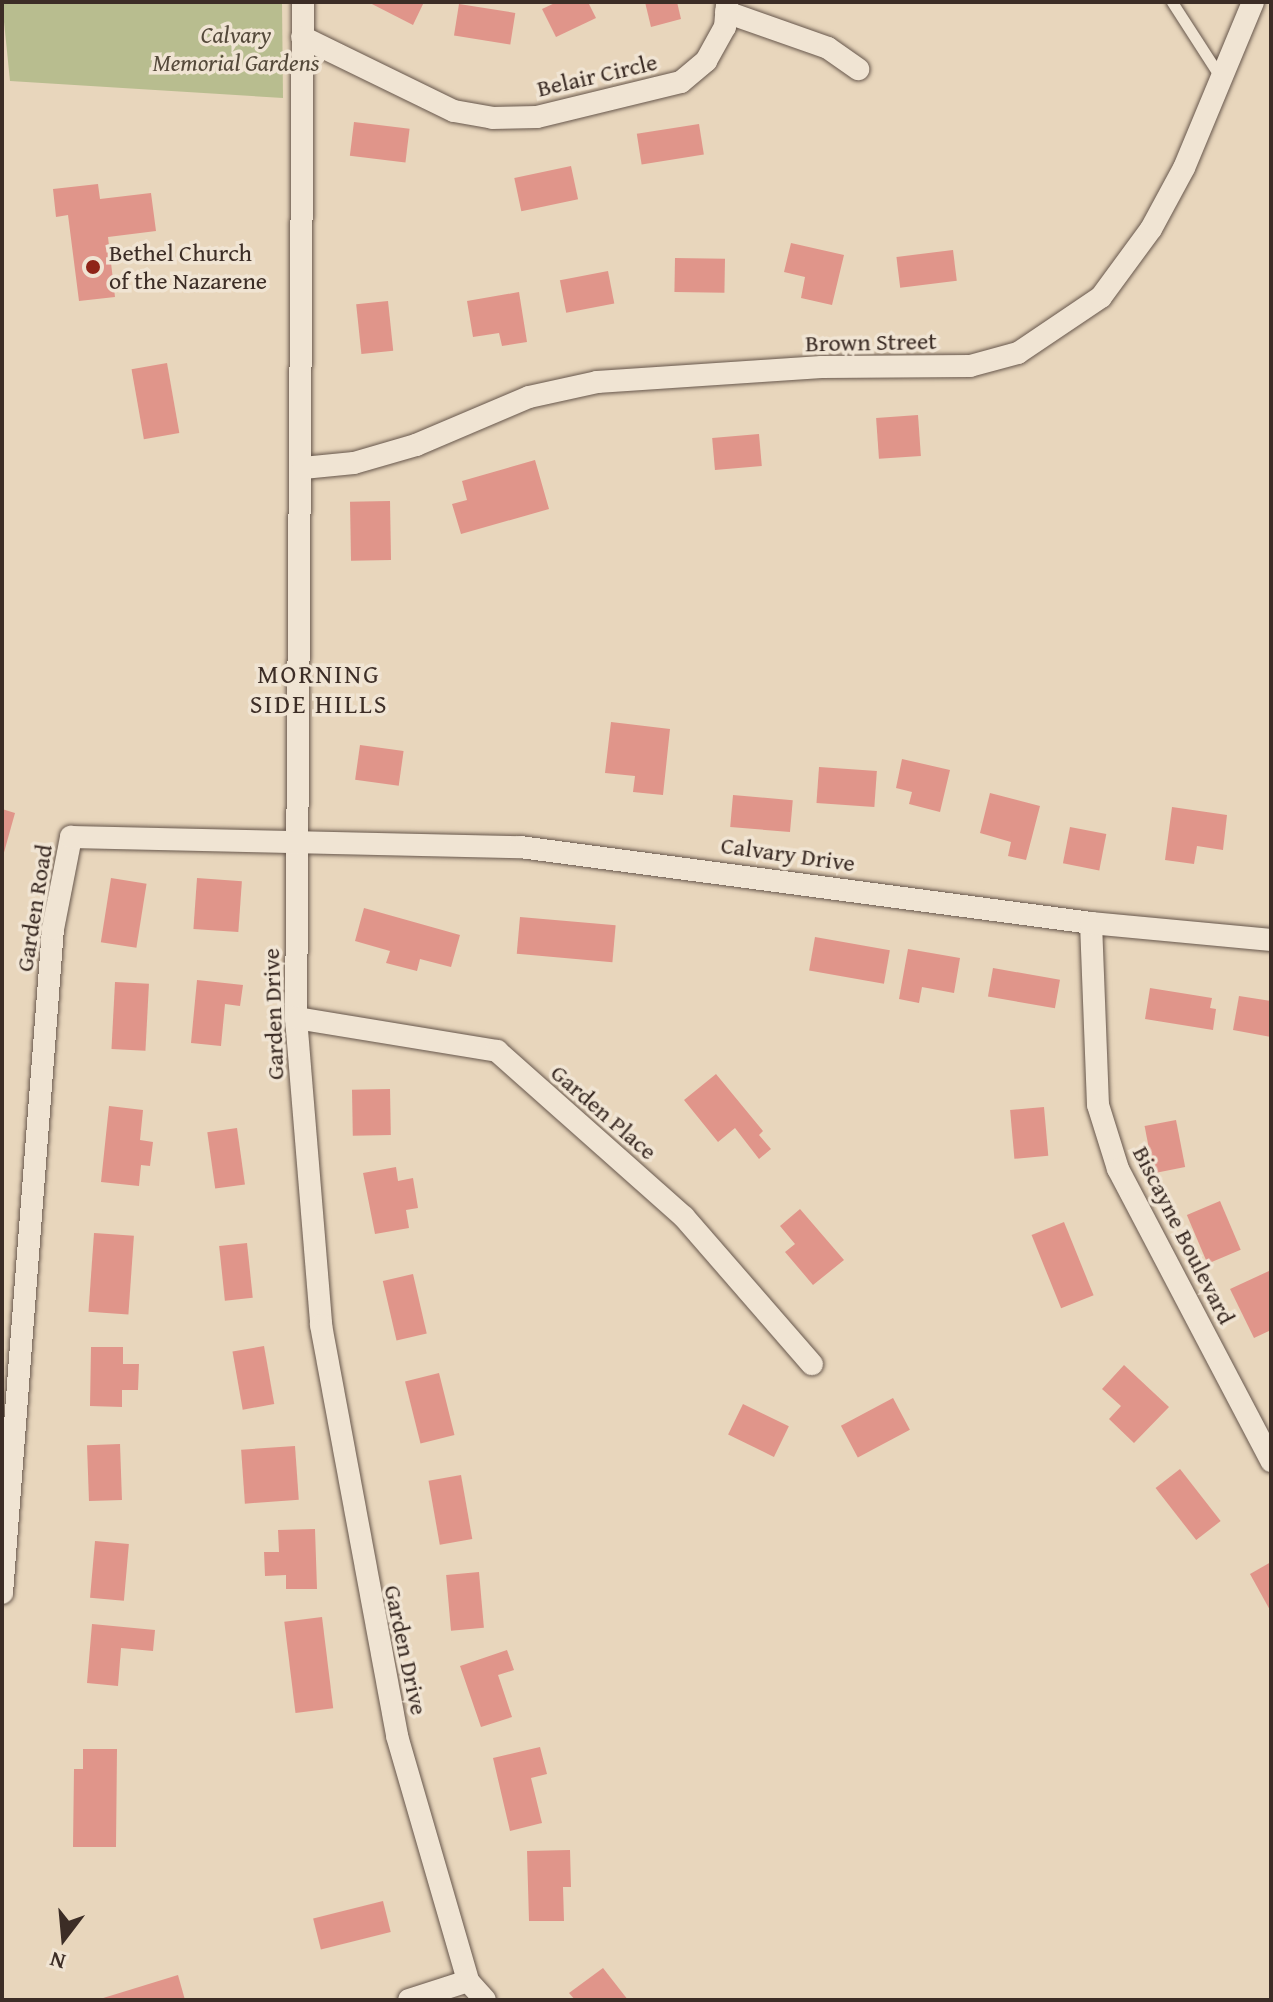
<!DOCTYPE html>
<html>
<head>
<meta charset="utf-8">
<style>
  body { margin:0 }
  #map { position:relative; width:1273px; height:2002px; overflow:hidden; background:#e8d6bc; font-family:"Gentium Book Plus",serif }
  div>[style] { position:absolute }
  .green>* { inset:0; background:#b8bd8f }
  .building>* { inset:0; background:#e0958a; transform-origin:0 0 }
  .roads { filter:drop-shadow(0 0 2px #67574c) drop-shadow(0 0 2px #67574c) }
  .service>* { height:11px; margin:-5.5px; padding:0 5.5px; transform-origin:5.5px; border-radius:5.5px; background:#f0e4d3 }
  .minor>* { height:22px; margin:-11px; padding:0 11px; transform-origin:11px; border-radius:11px; background:#f0e4d3 }
  .dots>* { width:22px; height:22px; translate:-50% -50%; box-sizing:border-box; border:4px solid #f0e4d3; border-radius:50% }
  span { translate:-50% -50%; white-space:nowrap; text-align:center; line-height:1.15; -webkit-text-stroke:7px #f0e4d3; paint-order:stroke }
  .park-label { font-size:24px; color:#554a3b; font-style:italic }
  .street-label { font-size:24px; color:#3c2d26 }
  .poi-label { font-size:24px; color:#3c2d26 }
  .left { translate:0 -50%; text-align:left }
  .neighbourhood-label { font-size:26px; color:#3c2d26; letter-spacing:2px }
  .frame { position:absolute; inset:0; border:4px solid #3c2d26; pointer-events:none }
  .north { position:absolute; left:24px; top:1898px; width:80px; height:80px; -webkit-text-stroke:6px #f0e4d3; paint-order:stroke; rotate:196deg; font-size:22px; font-weight:700; line-height:32px; text-align:center; color:#3c2d26 }
  .north::after { content:''; display:block; margin:auto; width:28px; height:36px; background:#3c2d26; clip-path:polygon(50% 0,100% 100%,50% 72%,0 100%) }
</style>
</head>
<body>
<div id="map">
  <div class="green">
    <div style="clip-path:polygon(2px 2px,282px 2px,283px 98px,10px 81px)"></div>
  </div>
  <div class="building">
    <div style="clip-path:polygon(368px 2px,424px 2px,413px 25px)"></div>
    <div style="clip-path:polygon(557px 2px,588px 2px,596px 18px,556px 37px,542px 9px)"></div>
    <div style="clip-path:polygon(645px 2px,677px 2px,681px 19px,651px 27px)"></div>
    <div style="left:459px;top:4px;width:57px;height:32px;rotate:9deg"></div>
    <div style="left:354px;top:122px;width:56px;height:34px;rotate:7deg"></div>
    <div style="left:699px;top:124px;width:31px;height:63px;rotate:81deg"></div>
    <div style="left:571px;top:166px;width:34px;height:58px;rotate:78deg"></div>
    <div style="clip-path:polygon(98px 184px,100px 199px,151px 193px,156px 231px,108px 237px,115px 297px,79px 301px,68px 215px,56px 217px,53px 189px)"></div>
    <div style="clip-path:polygon(791px 243px,844px 255px,832px 305px,801px 298px,805px 277px,784px 272px)"></div>
    <div style="left:953px;top:250px;width:31px;height:57px;rotate:83deg"></div>
    <div style="left:675px;top:258px;width:50px;height:34px;rotate:1deg"></div>
    <div style="left:608px;top:271px;width:33px;height:49px;rotate:79deg"></div>
    <div style="clip-path:polygon(519px 292px,527px 342px,502px 346px,499px 333px,473px 337px,467px 301px)"></div>
    <div style="left:388px;top:301px;width:50px;height:32px;rotate:84deg"></div>
    <div style="left:167px;top:363px;width:71px;height:36px;rotate:80deg"></div>
    <div style="left:918px;top:415px;width:41px;height:42px;rotate:86deg"></div>
    <div style="left:759px;top:434px;width:32px;height:47px;rotate:85deg"></div>
    <div style="clip-path:polygon(535px 460px,549px 509px,461px 534px,452px 504px,467px 500px,462px 481px)"></div>
    <div style="left:390px;top:501px;width:59px;height:40px;rotate:89deg"></div>
    <div style="clip-path:polygon(611px 722px,670px 729px,663px 795px,633px 792px,635px 776px,605px 773px)"></div>
    <div style="left:360px;top:745px;width:44px;height:35px;rotate:8deg"></div>
    <div style="clip-path:polygon(902px 759px,950px 770px,940px 812px,909px 804px,912px 792px,896px 788px)"></div>
    <div style="left:819px;top:767px;width:58px;height:36px;rotate:4deg"></div>
    <div style="clip-path:polygon(990px 793px,1040px 806px,1026px 860px,1008px 856px,1011px 842px,980px 833px)"></div>
    <div style="left:733px;top:795px;width:60px;height:32px;rotate:5deg"></div>
    <div style="clip-path:polygon(1172px 807px,1227px 815px,1223px 850px,1197px 846px,1194px 864px,1165px 860px)"></div>
    <div style="clip-path:polygon(2px 809px,15px 813px,3px 856px,2px 856px)"></div>
    <div style="left:1070px;top:827px;width:37px;height:37px;rotate:11deg"></div>
    <div style="left:111px;top:878px;width:36px;height:65px;rotate:9deg"></div>
    <div style="left:197px;top:878px;width:45px;height:51px;rotate:4deg"></div>
    <div style="clip-path:polygon(364px 908px,460px 935px,451px 967px,420px 959px,417px 971px,386px 963px,390px 951px,355px 941px)"></div>
    <div style="left:520px;top:917px;width:96px;height:37px;rotate:5deg"></div>
    <div style="left:815px;top:937px;width:76px;height:34px;rotate:10deg"></div>
    <div style="clip-path:polygon(908px 949px,960px 958px,954px 993px,922px 987px,919px 1003px,899px 999px)"></div>
    <div style="left:993px;top:968px;width:68px;height:29px;rotate:10deg"></div>
    <div style="clip-path:polygon(197px 980px,243px 985px,240px 1006px,225px 1004px,221px 1046px,191px 1043px)"></div>
    <div style="left:115px;top:982px;width:34px;height:67px;rotate:3deg"></div>
    <div style="clip-path:polygon(1150px 988px,1212px 998px,1210px 1008px,1216px 1009px,1213px 1030px,1145px 1019px)"></div>
    <div style="clip-path:polygon(1239px 996px,1271px 1001px,1271px 1037px,1233px 1030px)"></div>
    <div style="clip-path:polygon(716px 1074px,763px 1131px,759px 1135px,771px 1149px,759px 1159px,735px 1128px,718px 1142px,684px 1100px)"></div>
    <div style="left:390px;top:1089px;width:46px;height:38px;rotate:89deg"></div>
    <div style="clip-path:polygon(109px 1106px,143px 1110px,140px 1140px,153px 1142px,150px 1166px,141px 1165px,139px 1186px,101px 1182px)"></div>
    <div style="left:1044px;top:1107px;width:49px;height:34px;rotate:85deg"></div>
    <div style="left:1176px;top:1120px;width:48px;height:32px;rotate:79deg"></div>
    <div style="left:237px;top:1128px;width:57px;height:30px;rotate:82deg"></div>
    <div style="clip-path:polygon(396px 1167px,398px 1181px,413px 1178px,418px 1208px,406px 1210px,409px 1228px,375px 1234px,363px 1173px)"></div>
    <div style="left:1220px;top:1201px;width:53px;height:36px;rotate:67deg"></div>
    <div style="clip-path:polygon(800px 1209px,844px 1260px,813px 1285px,785px 1252px,795px 1244px,780px 1226px)"></div>
    <div style="left:1064px;top:1222px;width:79px;height:35px;rotate:68deg"></div>
    <div style="left:94px;top:1233px;width:40px;height:79px;rotate:4deg"></div>
    <div style="left:247px;top:1243px;width:55px;height:28px;rotate:84deg"></div>
    <div style="clip-path:polygon(1269px 1271px,1271px 1330px,1254px 1338px,1230px 1289px)"></div>
    <div style="left:413px;top:1274px;width:61px;height:31px;rotate:77deg"></div>
    <div style="left:264px;top:1346px;width:59px;height:32px;rotate:80deg"></div>
    <div style="clip-path:polygon(91px 1347px,123px 1347px,123px 1364px,139px 1364px,138px 1390px,122px 1390px,122px 1407px,90px 1406px)"></div>
    <div style="clip-path:polygon(1124px 1365px,1169px 1407px,1134px 1443px,1109px 1419px,1121px 1406px,1102px 1389px)"></div>
    <div style="left:439px;top:1373px;width:64px;height:35px;rotate:76deg"></div>
    <div style="left:893px;top:1398px;width:36px;height:59px;rotate:62deg"></div>
    <div style="left:743px;top:1404px;width:51px;height:34px;rotate:26deg"></div>
    <div style="left:120px;top:1444px;width:56px;height:33px;rotate:88deg"></div>
    <div style="left:295px;top:1446px;width:54px;height:54px;rotate:86deg"></div>
    <div style="left:1180px;top:1469px;width:66px;height:31px;rotate:52deg"></div>
    <div style="left:461px;top:1475px;width:65px;height:33px;rotate:80deg"></div>
    <div style="clip-path:polygon(315px 1529px,317px 1589px,286px 1589px,286px 1575px,265px 1576px,264px 1552px,279px 1552px,278px 1530px)"></div>
    <div style="left:95px;top:1541px;width:34px;height:57px;rotate:5deg"></div>
    <div style="clip-path:polygon(1271px 1562px,1271px 1612px,1250px 1574px)"></div>
    <div style="left:479px;top:1572px;width:56px;height:33px;rotate:85deg"></div>
    <div style="left:322px;top:1617px;width:92px;height:38px;rotate:83deg"></div>
    <div style="clip-path:polygon(92px 1624px,155px 1630px,153px 1651px,121px 1648px,118px 1686px,87px 1683px)"></div>
    <div style="clip-path:polygon(507px 1650px,514px 1670px,498px 1675px,512px 1717px,481px 1727px,460px 1666px)"></div>
    <div style="clip-path:polygon(540px 1747px,547px 1774px,531px 1778px,542px 1823px,510px 1831px,493px 1758px)"></div>
    <div style="clip-path:polygon(83px 1749px,117px 1749px,116px 1847px,73px 1847px,74px 1769px,83px 1769px)"></div>
    <div style="clip-path:polygon(570px 1850px,571px 1887px,563px 1887px,564px 1921px,529px 1921px,527px 1851px)"></div>
    <div style="left:383px;top:1901px;width:32px;height:72px;rotate:76deg"></div>
    <div style="clip-path:polygon(603px 1968px,628px 2000px,575px 2000px,569px 1993px)"></div>
    <div style="clip-path:polygon(178px 1975px,185px 2000px,100px 2000px,100px 1999px)"></div>
  </div>
  <div class="roads">
    <div class="service">
      <div style="left:1172px;top:2px;width:87px;rotate:57.2deg"></div>
    </div>
    <div class="minor">
      <div style="left:303px;top:2px;width:1016px;rotate:90.39deg"></div>
      <div style="left:296px;top:1018px;width:308px;rotate:85.3deg"></div>
      <div style="left:321px;top:1325px;width:418px;rotate:79.5deg"></div>
      <div style="left:397px;top:1736px;width:255px;rotate:73.8deg"></div>
      <div style="left:468px;top:1981px;width:25px;rotate:48deg"></div>
      <div style="left:726px;top:12px;width:108px;rotate:19.4deg"></div>
      <div style="left:828px;top:48px;width:37px;rotate:35deg"></div>
      <div style="left:302px;top:37px;width:169px;rotate:26deg"></div>
      <div style="left:454px;top:111px;width:39px;rotate:10deg"></div>
      <div style="left:492px;top:118px;width:45px;rotate:-1.3deg"></div>
      <div style="left:537px;top:117px;width:148px;rotate:-13.7deg"></div>
      <div style="left:681px;top:82px;width:33px;rotate:-40deg"></div>
      <div style="left:706px;top:61px;width:39px;rotate:-61deg"></div>
      <div style="left:725px;top:27px;width:25px;rotate:-85deg"></div>
      <div style="left:303px;top:468px;width:51px;rotate:-5.6deg"></div>
      <div style="left:354px;top:463px;width:65px;rotate:-16.2deg"></div>
      <div style="left:416px;top:445px;width:123px;rotate:-23deg"></div>
      <div style="left:529px;top:397px;width:70px;rotate:-12.4deg"></div>
      <div style="left:597px;top:382px;width:225px;rotate:-3.8deg"></div>
      <div style="left:822px;top:367px;width:148px;rotate:-0.4deg"></div>
      <div style="left:970px;top:366px;width:50px;rotate:-15.2deg"></div>
      <div style="left:1018px;top:353px;width:100px;rotate:-34deg"></div>
      <div style="left:1101px;top:297px;width:84px;rotate:-53.7deg"></div>
      <div style="left:1151px;top:229px;width:69px;rotate:-61.6deg"></div>
      <div style="left:1184px;top:168px;width:180px;rotate:-67.4deg"></div>
      <div style="left:1091px;top:923px;width:182px;rotate:87.8deg"></div>
      <div style="left:1098px;top:1105px;width:67px;rotate:72.6deg"></div>
      <div style="left:1118px;top:1169px;width:330px;rotate:62.3deg"></div>
      <div style="left:296px;top:1018px;width:204px;rotate:9.3deg"></div>
      <div style="left:497px;top:1051px;width:250px;rotate:41.6deg"></div>
      <div style="left:684px;top:1217px;width:195px;rotate:49deg"></div>
      <div style="left:2px;top:1593px;width:666px;rotate:-85.61deg"></div>
      <div style="left:53px;top:929px;width:94px;rotate:-78.9deg"></div>
      <div style="left:71px;top:837px;width:449px;rotate:1.3deg"></div>
      <div style="left:520px;top:847px;width:576px;rotate:7.58deg"></div>
      <div style="left:1091px;top:923px;width:181px;rotate:5.4deg"></div>
      <div style="left:409px;top:2000px;width:62px;rotate:-17.9deg"></div>
    </div>
  </div>
  <div class="dots">
    <div style="left:93px;top:267px;background:#8f2418"></div>
  </div>
  <div class="park-label">
    <span style="left:236px;top:49px">Calvary<br>Memorial Gardens</span>
  </div>
  <div class="street-label">
    <span style="left:597px;top:75px;rotate:-13deg">Belair Circle</span>
    <span style="left:871px;top:342px;rotate:-1deg">Brown Street</span>
    <span style="left:788px;top:854px;rotate:8deg">Calvary Drive</span>
    <span style="left:34px;top:908px;rotate:-81deg">Garden Road</span>
    <span style="left:273px;top:1014px;rotate:-92deg">Garden Drive</span>
    <span style="left:604px;top:1112px;rotate:41deg">Garden Place</span>
    <span style="left:1184px;top:1235px;rotate:63deg">Biscayne Boulevard</span>
    <span style="left:406px;top:1650px;rotate:78deg">Garden Drive</span>
  </div>
  <div class="poi-label">
    <span class="left" style="left:109px;top:267px">Bethel Church<br>of the Nazarene</span>
  </div>
  <div class="neighbourhood-label">
    <span style="left:319px;top:689px">MORNING<br>SIDE HILLS</span>
  </div>
  <div class="frame"></div>
  <div class="north">N</div>
</div>
</body>
</html>
